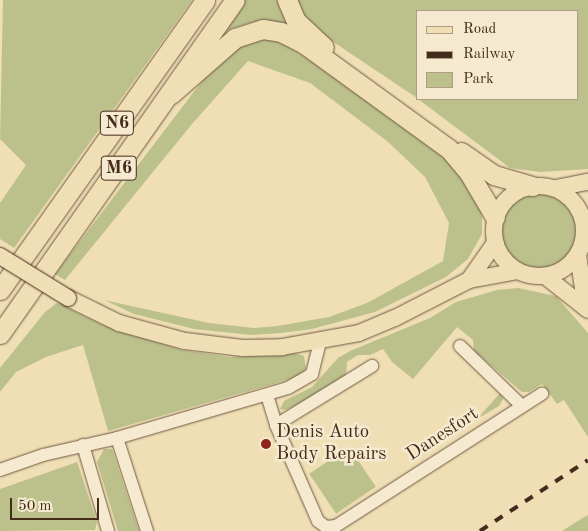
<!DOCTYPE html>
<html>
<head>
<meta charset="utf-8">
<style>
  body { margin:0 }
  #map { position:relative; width:588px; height:531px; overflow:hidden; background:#f0dfb5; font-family:"Old Standard TT",serif }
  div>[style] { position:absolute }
  .green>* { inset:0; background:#bcc18c; transform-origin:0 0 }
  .round { border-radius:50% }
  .roads { filter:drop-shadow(0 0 1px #6f5842) drop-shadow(0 0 1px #6f5842) }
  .minor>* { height:12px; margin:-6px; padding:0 6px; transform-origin:6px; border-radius:6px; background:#f5eacf }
  .major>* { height:16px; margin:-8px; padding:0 8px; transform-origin:8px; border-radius:8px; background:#f0dfb5 }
  .major>.ring { margin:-8px; padding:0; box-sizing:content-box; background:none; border:16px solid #f0dfb5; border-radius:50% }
  .highway>* { height:19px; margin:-9.5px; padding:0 9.5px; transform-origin:9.5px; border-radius:9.5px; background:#f0dfb5 }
  .rail>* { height:4px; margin-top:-2px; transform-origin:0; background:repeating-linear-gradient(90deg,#442b1b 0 9px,transparent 0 18px) }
  .bridges { filter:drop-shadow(0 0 1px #442b1b) drop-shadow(0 0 1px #442b1b) }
  .major-bridge>* { height:16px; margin:-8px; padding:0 8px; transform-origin:8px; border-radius:8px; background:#f0dfb5 }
  .dots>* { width:14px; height:14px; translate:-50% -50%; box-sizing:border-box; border:2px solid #f5eacf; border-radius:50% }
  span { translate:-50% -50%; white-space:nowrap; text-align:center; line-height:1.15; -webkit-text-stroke:5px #f5eacf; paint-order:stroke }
  .shield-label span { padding:1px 4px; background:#f5eacf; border:1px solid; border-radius:4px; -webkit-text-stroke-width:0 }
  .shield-label { font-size:18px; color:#442b1b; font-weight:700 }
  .poi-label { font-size:19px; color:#442b1b }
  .left { translate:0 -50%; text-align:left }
  .street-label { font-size:19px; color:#442b1b }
  .legend { position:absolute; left:416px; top:10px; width:162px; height:90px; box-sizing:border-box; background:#f5eacf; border:1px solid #ae9e87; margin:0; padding:6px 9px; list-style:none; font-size:15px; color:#442b1b }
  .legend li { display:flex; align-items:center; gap:10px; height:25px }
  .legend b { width:25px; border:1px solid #ae9e87 }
  .scale { position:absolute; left:10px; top:498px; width:89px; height:22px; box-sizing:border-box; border:2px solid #442b1b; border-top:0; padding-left:6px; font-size:15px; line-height:18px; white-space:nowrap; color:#442b1b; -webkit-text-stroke:4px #f5eacf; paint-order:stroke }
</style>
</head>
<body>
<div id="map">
  <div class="green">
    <div style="clip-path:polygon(3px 0,192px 0,14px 248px,0 239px,0 203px,26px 165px,0 139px)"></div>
    <div style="clip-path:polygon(240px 0,277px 0,297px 33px,265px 22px,253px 22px,217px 33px)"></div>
    <div style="clip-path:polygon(295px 0,588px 0,588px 169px,540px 172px,510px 168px,418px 99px,577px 99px,577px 11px,417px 11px,417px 98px,320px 33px,306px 20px)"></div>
    <div style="clip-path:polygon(264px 38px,283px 44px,328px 70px,451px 159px,480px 208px,482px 217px,482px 234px,468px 259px,446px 277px,375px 312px,312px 329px,281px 333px,251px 335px,194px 329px,134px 314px,104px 300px,209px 323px,254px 328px,277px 326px,329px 317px,367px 303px,443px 261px,449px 223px,425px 177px,387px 141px,310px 83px,248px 61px,192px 124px,65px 280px,55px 274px,225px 51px)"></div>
    <div class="round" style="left:500px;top:190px;width:78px;height:78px"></div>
    <div style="clip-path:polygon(518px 288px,556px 296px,588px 333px,588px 437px,564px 400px,557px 404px,542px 384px,529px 392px,522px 392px,474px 351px,473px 340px,457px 327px,413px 379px,392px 362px,383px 349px,370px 355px,358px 355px,347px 362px,346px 375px,299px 404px,285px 410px,280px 409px,284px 401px,312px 387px,338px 358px,350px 351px,430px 318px,456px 302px,497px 290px)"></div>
    <div style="clip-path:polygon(57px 303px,103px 325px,182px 350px,230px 357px,294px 353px,304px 356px,306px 368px,301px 376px,108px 431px,83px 345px,46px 357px,16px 372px,0 392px,0 368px,45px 312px)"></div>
    <div style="clip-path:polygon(501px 392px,503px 399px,499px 406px,477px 419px)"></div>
    <div style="left:349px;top:447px;width:48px;height:48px;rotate:56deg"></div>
    <div style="clip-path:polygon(104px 449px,112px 449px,139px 531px,118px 531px,97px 462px)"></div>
    <div style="clip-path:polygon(77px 462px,97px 522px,95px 530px,0 531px,0 489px)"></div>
    <div style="clip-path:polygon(588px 515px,588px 531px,562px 531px,581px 519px)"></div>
  </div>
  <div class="roads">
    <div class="minor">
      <div style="left:460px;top:346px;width:86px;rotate:44.1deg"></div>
      <div style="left:267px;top:395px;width:31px;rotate:73deg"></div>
      <div style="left:276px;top:425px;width:105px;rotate:66.4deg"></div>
      <div style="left:318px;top:521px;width:10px;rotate:37deg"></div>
      <div style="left:326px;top:527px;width:10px;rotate:-6deg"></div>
      <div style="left:336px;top:526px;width:245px;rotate:-32.7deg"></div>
      <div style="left:276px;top:425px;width:113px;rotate:-31.6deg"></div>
      <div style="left:117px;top:438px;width:98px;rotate:72.1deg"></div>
      <div style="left:83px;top:445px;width:90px;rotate:73.8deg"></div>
      <div style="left:0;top:470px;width:46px;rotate:-19.2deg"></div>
      <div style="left:43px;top:455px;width:76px;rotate:-12.9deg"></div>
      <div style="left:117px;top:438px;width:178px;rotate:-16.3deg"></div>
      <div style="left:288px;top:388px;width:28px;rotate:-30deg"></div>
      <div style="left:312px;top:374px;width:33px;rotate:-76deg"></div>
    </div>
    <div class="major">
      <div class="ring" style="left:494px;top:186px;width:74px;height:74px"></div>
      <div style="left:556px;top:188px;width:33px;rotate:-11deg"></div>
      <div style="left:578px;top:255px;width:54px;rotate:81.4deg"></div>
      <div style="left:545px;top:276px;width:55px;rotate:38.3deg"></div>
      <div style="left:469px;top:280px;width:45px;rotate:-54.9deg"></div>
      <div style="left:68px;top:298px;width:57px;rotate:26.1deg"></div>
      <div style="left:119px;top:323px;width:68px;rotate:15.3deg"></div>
      <div style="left:185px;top:341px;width:58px;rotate:6.9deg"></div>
      <div style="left:243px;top:348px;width:39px;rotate:-1deg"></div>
      <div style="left:282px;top:347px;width:78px;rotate:-10.3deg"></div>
      <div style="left:359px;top:333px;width:39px;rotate:-23deg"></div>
      <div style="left:395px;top:318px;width:83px;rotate:-27.2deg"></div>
      <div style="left:469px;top:280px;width:50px;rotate:-10.4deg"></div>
    </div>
    <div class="highway">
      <div style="left:287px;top:0;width:23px;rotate:67deg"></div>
      <div style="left:296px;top:21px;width:38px;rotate:43deg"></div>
      <div style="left:171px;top:94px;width:85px;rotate:-41.2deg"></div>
      <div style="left:235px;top:38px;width:29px;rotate:-18deg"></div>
      <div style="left:263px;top:29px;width:18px;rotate:9deg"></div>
      <div style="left:281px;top:32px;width:25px;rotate:27deg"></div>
      <div style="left:303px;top:43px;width:180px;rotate:36deg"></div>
      <div style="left:449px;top:149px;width:31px;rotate:50deg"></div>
      <div style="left:469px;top:173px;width:51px;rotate:59.4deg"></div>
      <div style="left:461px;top:152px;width:40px;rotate:34.9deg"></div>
      <div style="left:494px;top:175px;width:40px;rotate:16deg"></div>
      <div style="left:0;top:290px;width:355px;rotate:-54.7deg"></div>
      <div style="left:0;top:334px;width:408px;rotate:-54.9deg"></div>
    </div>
  </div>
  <div class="rail">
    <div style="left:480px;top:531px;width:129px;rotate:-33.3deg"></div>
  </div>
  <div class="bridges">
    <div class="major-bridge">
      <div style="left:0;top:256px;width:80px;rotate:31.7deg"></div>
    </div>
  </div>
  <div class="dots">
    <div style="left:266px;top:444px;background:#8f2418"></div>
  </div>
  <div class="shield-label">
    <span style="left:117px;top:123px">N6</span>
    <span style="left:119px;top:168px">M6</span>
  </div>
  <div class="poi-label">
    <span class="left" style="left:276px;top:444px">Denis Auto<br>Body Repairs</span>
  </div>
  <div class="street-label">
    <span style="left:443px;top:435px;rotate:-33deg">Danesfort</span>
  </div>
  <ul class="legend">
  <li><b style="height:6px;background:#f0dfb5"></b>Road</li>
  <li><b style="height:6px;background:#442b1b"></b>Railway</li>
  <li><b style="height:14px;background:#bcc18c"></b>Park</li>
  </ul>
  <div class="scale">50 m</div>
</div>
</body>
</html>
